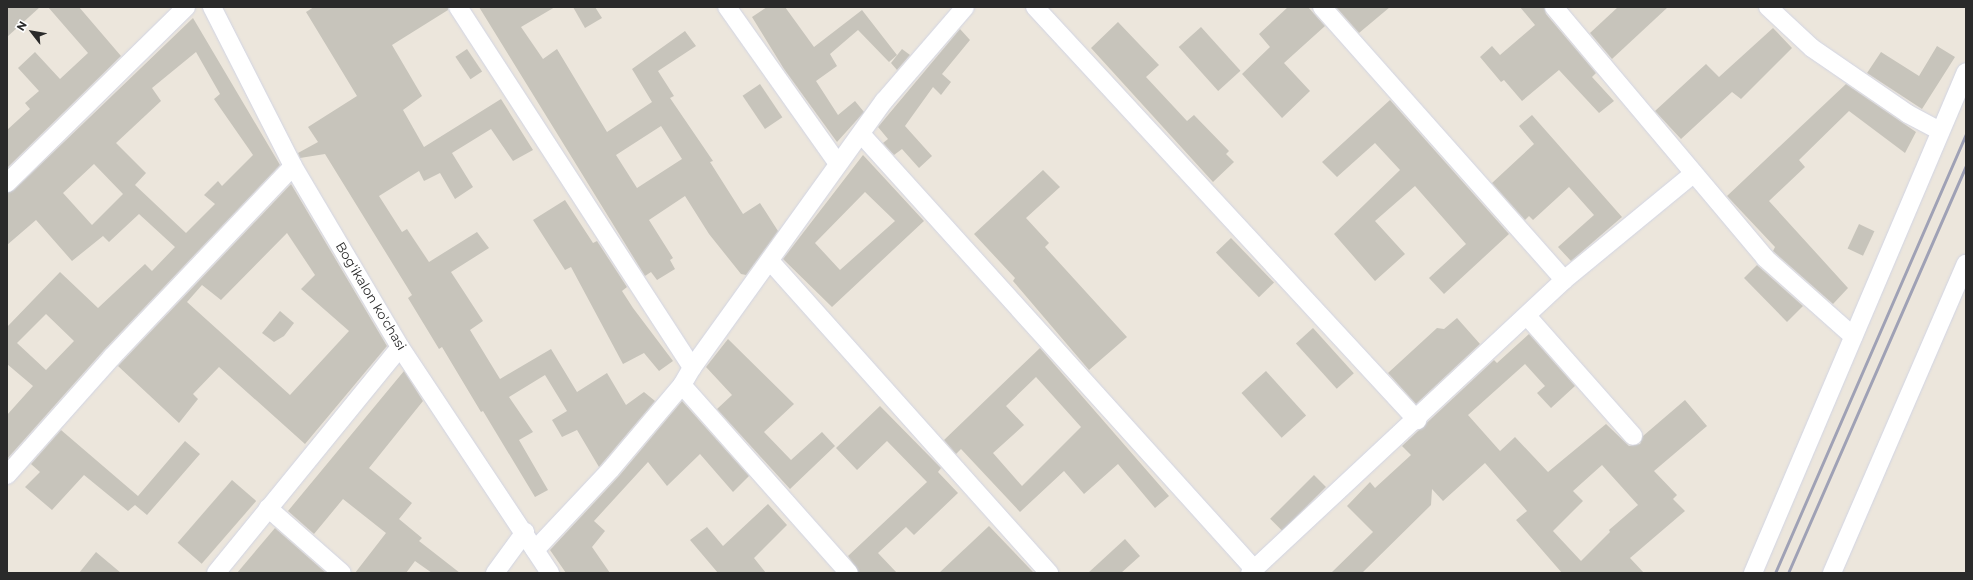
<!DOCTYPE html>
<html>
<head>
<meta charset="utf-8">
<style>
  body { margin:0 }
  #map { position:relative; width:1973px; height:580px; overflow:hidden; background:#ece6dc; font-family:Montserrat,sans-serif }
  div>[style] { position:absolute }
  .building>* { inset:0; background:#c7c4bb; transform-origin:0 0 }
  .roads { filter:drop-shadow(0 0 1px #d1d4e3) drop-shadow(0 0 1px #d1d4e3) }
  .minor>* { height:18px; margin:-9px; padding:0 9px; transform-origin:9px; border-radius:9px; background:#fff }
  .rail>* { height:3px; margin:-1.5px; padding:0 1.5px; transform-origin:1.5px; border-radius:1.5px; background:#9fa1b5 }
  span { translate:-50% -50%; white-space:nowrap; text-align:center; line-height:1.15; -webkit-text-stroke:4px #fff; paint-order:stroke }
  .street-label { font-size:13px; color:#2a2a2a }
  .frame { position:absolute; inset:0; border:8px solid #2a2a2a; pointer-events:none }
  .north { position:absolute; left:12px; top:12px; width:40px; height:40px; -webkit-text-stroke:3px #fff; paint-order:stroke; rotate:301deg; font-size:11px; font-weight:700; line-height:16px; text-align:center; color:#2a2a2a }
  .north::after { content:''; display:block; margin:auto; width:14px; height:18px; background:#2a2a2a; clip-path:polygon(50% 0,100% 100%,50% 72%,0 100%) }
</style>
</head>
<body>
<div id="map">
  <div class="building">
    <div style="clip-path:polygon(7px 7px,40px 7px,7px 37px)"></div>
    <div style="clip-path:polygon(48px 7px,79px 7px,121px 56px,7px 168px,7px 130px,30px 109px,25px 103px,39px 91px,18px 68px,35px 52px,60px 79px,88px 53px)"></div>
    <div style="clip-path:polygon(314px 7px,448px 7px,448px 10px,392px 45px,422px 96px,403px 110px,424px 147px,501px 99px,533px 150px,513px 161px,491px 129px,452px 153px,473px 187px,455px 199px,440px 173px,424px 181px,419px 171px,379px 196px,402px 232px,407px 229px,429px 262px,477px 232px,489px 248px,451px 272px,483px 321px,470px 330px,500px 379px,551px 349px,577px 392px,607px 373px,626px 405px,644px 392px,655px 401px,599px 467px,577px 430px,562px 437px,552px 420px,567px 411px,545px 375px,509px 397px,533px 432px,519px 440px,548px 490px,535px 497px,483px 411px,481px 412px,442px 347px,439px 349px,408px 298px,412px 295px,325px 154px,300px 158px,298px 153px,318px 142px,308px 127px,357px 96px,306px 12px)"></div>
    <div style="clip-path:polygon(evenodd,479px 7px,555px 7px,521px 27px,543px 59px,557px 49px,607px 132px,652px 102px,632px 69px,685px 31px,696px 46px,658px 71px,674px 96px,670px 98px,713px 161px,710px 162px,743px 214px,760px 203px,778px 231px,746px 275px,741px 274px,709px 234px,685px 196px,649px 220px,673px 258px,670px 260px,675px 269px,657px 280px,651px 272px,645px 276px,479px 7px,661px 126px,682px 159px,637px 188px,616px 155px,661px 126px)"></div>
    <div style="clip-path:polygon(573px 7px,595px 7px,602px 18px,585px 28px)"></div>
    <div style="clip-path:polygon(767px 7px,785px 7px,814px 47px,862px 10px,897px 55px,889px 62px,858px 30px,830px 54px,837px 66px,816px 81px,838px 115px,855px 101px,864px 112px,837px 142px,784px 69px,752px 17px)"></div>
    <div style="clip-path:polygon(1288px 7px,1308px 7px,1325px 26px,1284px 63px,1310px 91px,1282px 118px,1242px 74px,1270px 47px,1259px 34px)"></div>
    <div style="clip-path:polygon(1336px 7px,1390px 7px,1359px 33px)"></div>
    <div style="clip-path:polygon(1520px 7px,1544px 7px,1546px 14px,1596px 73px,1592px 77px,1614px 101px,1599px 113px,1559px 70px,1522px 101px,1504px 80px,1501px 82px,1480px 57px,1492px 46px,1500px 55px,1535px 25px)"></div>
    <div style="clip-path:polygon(1618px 7px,1668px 7px,1612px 59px,1590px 33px)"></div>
    <div style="clip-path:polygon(evenodd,193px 18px,280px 165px,104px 350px,7px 459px,7px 415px,33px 386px,7px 364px,7px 327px,60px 272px,98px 308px,145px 264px,152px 271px,175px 247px,139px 214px,109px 242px,103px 236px,72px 261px,36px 220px,7px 245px,7px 193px,14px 190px,193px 18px,196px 52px,220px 94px,214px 99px,253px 155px,222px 186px,218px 181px,204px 195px,215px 204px,186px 233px,135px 185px,146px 173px,116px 143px,161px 101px,152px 88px,196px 52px,193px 18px,94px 164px,123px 194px,92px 225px,63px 193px,94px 164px,193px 18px,46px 314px,74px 341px,46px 370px,17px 343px,46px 314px)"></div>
    <div style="clip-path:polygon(1118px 22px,1159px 65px,1146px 77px,1187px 121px,1194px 115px,1229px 151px,1226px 154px,1234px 162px,1213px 182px,1091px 48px)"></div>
    <div style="left:1201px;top:27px;width:59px;height:30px;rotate:48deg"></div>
    <div style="clip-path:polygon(1773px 28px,1792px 48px,1741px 99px,1732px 92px,1681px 139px,1655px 111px,1706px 64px,1719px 77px)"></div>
    <div style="clip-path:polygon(960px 29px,970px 40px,942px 74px,951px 82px,941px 95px,933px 87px,905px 126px,932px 156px,919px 168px,902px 149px,894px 155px,883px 143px,888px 139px,878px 127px)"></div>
    <div style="clip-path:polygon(1937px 46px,1955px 57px,1922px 109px,1867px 73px,1881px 52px,1919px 76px)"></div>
    <div style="left:467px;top:49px;width:27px;height:14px;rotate:56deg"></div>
    <div style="clip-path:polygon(902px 49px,910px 55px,897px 70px,891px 63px)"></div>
    <div style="left:760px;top:84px;width:40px;height:21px;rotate:56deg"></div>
    <div style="clip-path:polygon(1846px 84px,1916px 132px,1905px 153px,1849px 111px,1799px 160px,1805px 167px,1769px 201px,1848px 288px,1833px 304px,1773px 251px,1775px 247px,1727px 196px)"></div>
    <div style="clip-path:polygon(1390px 100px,1509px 234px,1444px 294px,1429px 278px,1466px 244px,1415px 186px,1375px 221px,1405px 254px,1375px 281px,1334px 234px,1400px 170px,1375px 143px,1337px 177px,1322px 162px)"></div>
    <div style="clip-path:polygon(1532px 115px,1622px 217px,1571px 261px,1558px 247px,1594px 215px,1569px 187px,1533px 220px,1529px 216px,1525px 220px,1492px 183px,1534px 144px,1519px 126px)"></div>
    <div style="clip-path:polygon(evenodd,863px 155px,924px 221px,832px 307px,783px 259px,863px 155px,865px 192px,895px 221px,840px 270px,815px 243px,865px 192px)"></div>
    <div style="clip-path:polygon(1043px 170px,1060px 187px,1026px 218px,1049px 243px,1045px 247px,1127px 337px,1089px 370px,1013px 281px,1015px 278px,974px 234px)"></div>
    <div style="clip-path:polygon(evenodd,291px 184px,387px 346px,305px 444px,219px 367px,193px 394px,198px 399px,179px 423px,118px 366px,291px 184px,287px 233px,315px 275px,301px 289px,349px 331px,290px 395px,187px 302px,202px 285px,221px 300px,287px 233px)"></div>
    <div style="clip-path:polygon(565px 200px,593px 243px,597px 241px,627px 287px,622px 291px,633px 308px,673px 361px,659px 371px,644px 353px,623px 364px,571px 267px,565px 270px,533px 220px)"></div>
    <div style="left:1859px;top:224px;width:17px;height:27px;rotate:25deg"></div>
    <div style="left:1231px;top:238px;width:62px;height:21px;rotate:46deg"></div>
    <div style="clip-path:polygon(1757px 265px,1803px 306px,1787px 322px,1744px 278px)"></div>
    <div style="clip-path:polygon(280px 311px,294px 323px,284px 336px,274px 342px,262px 333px)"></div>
    <div style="clip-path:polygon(1457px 318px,1480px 344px,1416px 404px,1388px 373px,1437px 328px,1444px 329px)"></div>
    <div style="left:1313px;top:328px;width:61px;height:23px;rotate:48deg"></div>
    <div style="clip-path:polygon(evenodd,1529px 334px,1575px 386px,1551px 408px,1537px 393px,1545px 386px,1525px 364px,1468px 415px,1500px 451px,1515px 437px,1548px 472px,1606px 424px,1629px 446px,1640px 444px,1643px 436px,1685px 400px,1707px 426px,1654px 471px,1677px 495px,1673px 499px,1685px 511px,1630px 558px,1644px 573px,1562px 573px,1516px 520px,1527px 511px,1485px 463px,1443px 501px,1432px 489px,1431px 505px,1362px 573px,1331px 573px,1373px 532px,1347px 506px,1370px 482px,1375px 488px,1411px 455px,1402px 446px,1494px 360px,1497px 363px,1529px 334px,1602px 465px,1638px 505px,1609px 530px,1610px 532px,1581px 561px,1553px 531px,1583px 501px,1573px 491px,1602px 465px)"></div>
    <div style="clip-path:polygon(728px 339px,794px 404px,764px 432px,791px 460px,822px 432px,835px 446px,790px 489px,717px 409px,732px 395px,706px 367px)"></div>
    <div style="clip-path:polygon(evenodd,1040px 348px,1169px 496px,1155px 508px,1118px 464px,1084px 494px,1064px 471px,1020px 512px,961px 449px,956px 454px,944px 440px,1040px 348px,1036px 377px,1081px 427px,1022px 486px,993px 453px,1024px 425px,1006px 406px,1036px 377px)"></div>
    <div style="clip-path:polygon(404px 371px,423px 401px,369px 468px,412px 503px,399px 519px,422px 538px,419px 541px,460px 573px,432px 573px,415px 561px,406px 573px,355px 573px,386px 533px,343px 499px,314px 534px,288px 511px)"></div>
    <div style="left:1266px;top:371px;width:60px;height:33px;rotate:48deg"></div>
    <div style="clip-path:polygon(682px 401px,749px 476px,733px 492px,700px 454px,667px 486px,648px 462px,594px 521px,605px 531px,592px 547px,610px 573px,566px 573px,550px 550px,619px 476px)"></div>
    <div style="clip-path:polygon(880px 406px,941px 468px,938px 472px,958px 493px,914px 535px,906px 527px,878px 553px,897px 573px,859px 573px,848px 556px,927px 482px,887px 441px,857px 470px,836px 448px)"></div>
    <div style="clip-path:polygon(61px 430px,138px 496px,185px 441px,200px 454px,147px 515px,135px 505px,128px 511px,84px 475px,52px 510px,25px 487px,40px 472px,31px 464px)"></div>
    <div style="left:1314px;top:475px;width:17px;height:62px;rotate:45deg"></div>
    <div style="left:232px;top:480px;width:32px;height:83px;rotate:41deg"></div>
    <div style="clip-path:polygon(768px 504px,787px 525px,754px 558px,766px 573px,718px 573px,690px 540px,707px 527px,723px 546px)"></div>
    <div style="clip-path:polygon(989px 526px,1034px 573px,939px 573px)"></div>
    <div style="clip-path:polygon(275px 528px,326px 573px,237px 573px)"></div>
    <div style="clip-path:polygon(1125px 539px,1140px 556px,1121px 573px,1088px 573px)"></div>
    <div style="clip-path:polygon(96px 552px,121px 573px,79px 573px)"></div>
  </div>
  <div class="roads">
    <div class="minor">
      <div style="left:212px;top:7px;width:178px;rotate:63deg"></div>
      <div style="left:293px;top:166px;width:210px;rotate:59.4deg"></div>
      <div style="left:400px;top:347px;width:271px;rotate:56.4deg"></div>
      <div style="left:458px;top:7px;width:430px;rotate:57deg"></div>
      <div style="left:727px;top:7px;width:192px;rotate:54.7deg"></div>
      <div style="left:1035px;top:7px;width:563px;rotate:47.23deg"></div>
      <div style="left:1322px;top:7px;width:365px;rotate:48.4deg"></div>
      <div style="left:1554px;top:7px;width:328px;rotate:49.9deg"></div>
      <div style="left:1765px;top:258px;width:118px;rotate:41.6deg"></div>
      <div style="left:1768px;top:7px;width:60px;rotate:43deg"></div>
      <div style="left:1812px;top:48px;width:116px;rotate:34.5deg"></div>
      <div style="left:1908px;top:114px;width:36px;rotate:28deg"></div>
      <div style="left:862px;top:135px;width:585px;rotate:47.91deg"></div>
      <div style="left:7px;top:183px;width:251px;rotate:-44.5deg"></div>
      <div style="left:770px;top:261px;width:419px;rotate:48.2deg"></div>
      <div style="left:1527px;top:316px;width:160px;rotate:48.5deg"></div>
      <div style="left:682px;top:385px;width:251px;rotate:48.4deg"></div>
      <div style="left:7px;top:475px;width:158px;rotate:-48.3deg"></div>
      <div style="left:112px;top:357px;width:263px;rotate:-46.5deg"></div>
      <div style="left:268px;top:508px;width:98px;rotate:41.3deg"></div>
      <div style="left:535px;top:550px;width:111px;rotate:-46.8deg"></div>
      <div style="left:611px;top:469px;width:110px;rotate:-49.8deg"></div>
      <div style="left:682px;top:385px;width:20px;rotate:-60deg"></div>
      <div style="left:692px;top:368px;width:329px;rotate:-54.3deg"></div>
      <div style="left:884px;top:101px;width:124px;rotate:-49.2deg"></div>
      <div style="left:216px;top:573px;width:291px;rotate:-50.8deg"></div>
      <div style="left:495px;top:573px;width:51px;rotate:-53.8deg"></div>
      <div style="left:1250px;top:573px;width:429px;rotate:-43deg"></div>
      <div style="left:1564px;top:280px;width:167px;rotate:-39.4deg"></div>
      <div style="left:1753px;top:573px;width:544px;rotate:-66.97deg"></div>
      <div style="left:1832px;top:573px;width:337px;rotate:-66.6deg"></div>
    </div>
  </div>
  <div class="rail">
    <div style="left:1775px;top:573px;width:479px;rotate:-66.5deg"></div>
    <div style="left:1788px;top:573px;width:445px;rotate:-66.4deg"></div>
  </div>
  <div class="street-label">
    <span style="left:371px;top:296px;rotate:59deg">Bog'ikalon ko'chasi</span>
  </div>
  <div class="frame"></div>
  <div class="north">N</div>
</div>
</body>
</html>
